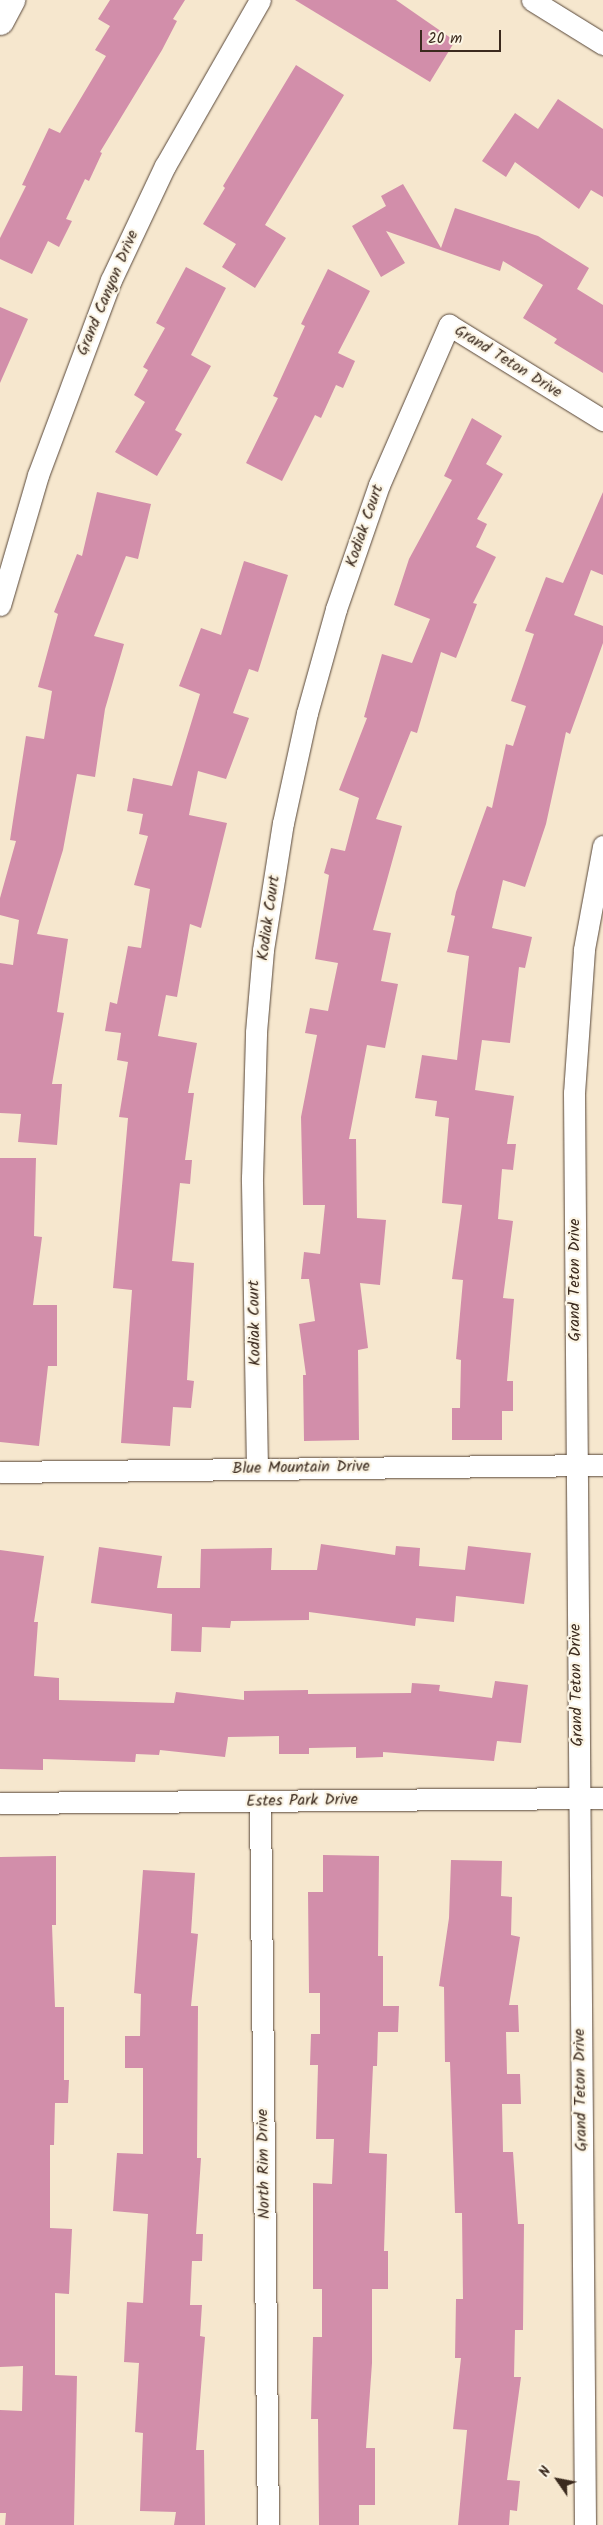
<!DOCTYPE html>
<html>
<head>
<meta charset="utf-8">
<style>
  body { margin:0 }
  #map { position:relative; width:603px; height:2525px; overflow:hidden; background:#f6e7ce; font-family:Kalam,sans-serif }
  div>[style] { position:absolute }
  .building>* { inset:0; background:#d28eaa }
  .roads { filter:drop-shadow(0 0 1px #574638) drop-shadow(0 0 1px #574638) }
  .minor>* { height:21px; margin:-10.5px; padding:0 10.5px; transform-origin:10.5px; border-radius:10.5px; background:#fff }
  .secondary>* { height:28px; margin:-14px; padding:0 14px; transform-origin:14px; border-radius:14px; background:#fff }
  span { translate:-50% -50%; white-space:nowrap; text-align:center; line-height:1.15; -webkit-text-stroke:4.5px #fcf5e5; paint-order:stroke }
  .street-label { font-size:16px; color:#3b2a1e }
  .north { position:absolute; left:533px; top:2455px; width:50px; height:50px; -webkit-text-stroke:4px #fcf5e5; paint-order:stroke; rotate:303deg; font-size:14px; font-weight:700; line-height:20px; text-align:center; color:#3b2a1e }
  .north::after { content:''; display:block; margin:auto; width:18px; height:22px; background:#3b2a1e; clip-path:polygon(50% 0,100% 100%,50% 72%,0 100%) }
  .scale { position:absolute; left:420px; top:30px; width:81px; height:22px; box-sizing:border-box; border:2px solid #3b2a1e; border-top:0; padding-left:6px; font-size:15px; line-height:18px; white-space:nowrap; color:#3b2a1e; -webkit-text-stroke:4px #fcf5e5; paint-order:stroke }
</style>
</head>
<body>
<div id="map">
  <div class="building">
    <div style="clip-path:polygon(110px 0,185px 0,173px 19px,177px 21px,162px 50px,100px 152px,102px 153px,89px 181px,85px 179px,66px 219px,72px 221px,59px 247px,48px 241px,32px 274px,0 259px,0 238px,26px 186px,22px 185px,49px 128px,60px 133px,106px 56px,95px 50px,110px 26px,98px 19px)"></div>
    <div style="clip-path:polygon(295px 0,396px 0,455px 41px,430px 82px)"></div>
    <div style="clip-path:polygon(296px 65px,344px 95px,265px 225px,286px 238px,255px 288px,222px 267px,236px 244px,203px 224px,225px 188px,223px 186px)"></div>
    <div style="clip-path:polygon(558px 99px,603px 129px,603px 197px,591px 190px,579px 209px,515px 162px,506px 177px,482px 161px,515px 113px,538px 129px)"></div>
    <div style="clip-path:polygon(403px 184px,441px 248px,455px 208px,538px 236px,589px 268px,577px 289px,603px 305px,603px 373px,554px 343px,557px 339px,523px 318px,543px 285px,503px 261px,500px 271px,386px 231px,405px 263px,381px 277px,352px 226px,386px 206px,381px 196px)"></div>
    <div style="clip-path:polygon(186px 267px,226px 288px,191px 355px,211px 366px,175px 430px,182px 434px,157px 476px,115px 452px,145px 402px,134px 395px,148px 370px,143px 367px,165px 328px,156px 323px)"></div>
    <div style="clip-path:polygon(328px 269px,370px 291px,338px 353px,355px 361px,343px 388px,336px 385px,321px 418px,315px 415px,282px 481px,246px 463px,278px 398px,273px 396px,305px 326px,301px 324px)"></div>
    <div style="clip-path:polygon(0 307px,28px 319px,0 383px)"></div>
    <div style="clip-path:polygon(472px 418px,502px 436px,486px 464px,503px 474px,477px 519px,487px 524px,476px 547px,496px 557px,473px 603px,477px 604px,456px 658px,441px 652px,417px 733px,411px 731px,376px 819px,402px 826px,373px 930px,391px 933px,381px 981px,398px 984px,385px 1048px,367px 1045px,349px 1139px,356px 1139px,357px 1218px,386px 1220px,380px 1285px,360px 1283px,368px 1348px,358px 1350px,359px 1440px,304px 1441px,303px 1375px,306px 1375px,299px 1324px,315px 1321px,309px 1279px,301px 1279px,304px 1252px,320px 1254px,325px 1205px,303px 1205px,301px 1117px,317px 1035px,305px 1033px,310px 1008px,328px 1011px,338px 963px,315px 959px,329px 875px,324px 873px,331px 848px,345px 851px,359px 798px,339px 790px,367px 718px,364px 717px,382px 654px,412px 663px,430px 619px,394px 605px,409px 559px,452px 480px,444px 476px)"></div>
    <div style="clip-path:polygon(97px 492px,151px 504px,138px 559px,126px 556px,94px 636px,124px 644px,105px 709px,95px 777px,77px 774px,63px 850px,37px 934px,68px 939px,57px 1012px,64px 1013px,52px 1084px,62px 1084px,57px 1145px,18px 1142px,21px 1114px,0 1113px,0 963px,13px 965px,19px 920px,0 915px,0 898px,16px 841px,10px 840px,26px 736px,44px 739px,52px 691px,38px 687px,58px 614px,54px 612px,77px 554px,82px 556px)"></div>
    <div style="clip-path:polygon(603px 492px,603px 575px,591px 570px,574px 615px,603px 626px,603px 643px,570px 734px,566px 732px,546px 824px,525px 887px,503px 880px,492px 928px,532px 937px,525px 968px,519px 967px,510px 1043px,482px 1040px,475px 1090px,514px 1096px,507px 1144px,516px 1144px,513px 1170px,502px 1169px,498px 1219px,513px 1221px,503px 1298px,514px 1299px,507px 1381px,513px 1381px,513px 1411px,502px 1411px,502px 1440px,452px 1440px,452px 1408px,460px 1408px,461px 1360px,456px 1359px,463px 1280px,452px 1279px,462px 1205px,442px 1203px,449px 1118px,435px 1116px,437px 1101px,415px 1098px,422px 1055px,457px 1060px,469px 956px,447px 952px,455px 916px,451px 915px,456px 892px,487px 806px,492px 808px,506px 744px,513px 746px,526px 706px,511px 701px,534px 634px,525px 631px,546px 577px,563px 583px)"></div>
    <div style="clip-path:polygon(244px 561px,288px 575px,258px 672px,249px 669px,233px 713px,249px 718px,226px 779px,198px 771px,189px 815px,227px 823px,201px 928px,190px 924px,177px 997px,166px 995px,158px 1036px,197px 1043px,188px 1093px,194px 1093px,185px 1160px,192px 1160px,190px 1184px,180px 1183px,172px 1261px,194px 1263px,187px 1380px,194px 1381px,191px 1408px,173px 1407px,170px 1446px,121px 1443px,132px 1290px,113px 1288px,128px 1118px,119px 1117px,128px 1062px,117px 1060px,121px 1033px,105px 1031px,110px 1002px,117px 1004px,128px 946px,141px 948px,150px 889px,134px 885px,148px 836px,139px 834px,143px 814px,127px 811px,133px 778px,172px 786px,200px 694px,179px 686px,201px 628px,221px 635px)"></div>
    <div style="clip-path:polygon(0 1158px,36px 1158px,34px 1236px,42px 1237px,33px 1305px,57px 1305px,57px 1366px,48px 1366px,39px 1446px,0 1442px)"></div>
    <div style="clip-path:polygon(321px 1544px,395px 1555px,396px 1546px,420px 1548px,419px 1566px,465px 1570px,468px 1546px,531px 1553px,524px 1604px,456px 1596px,454px 1622px,416px 1618px,415px 1626px,309px 1612px,309px 1620px,231px 1621px,230px 1628px,202px 1627px,201px 1652px,171px 1651px,172px 1614px,91px 1603px,99px 1547px,162px 1556px,157px 1588px,200px 1588px,201px 1549px,272px 1548px,271px 1570px,317px 1570px)"></div>
    <div style="clip-path:polygon(0 1550px,44px 1556px,34px 1622px,38px 1622px,34px 1676px,59px 1678px,59px 1700px,174px 1703px,176px 1692px,244px 1700px,244px 1691px,308px 1690px,308px 1694px,411px 1693px,412px 1683px,440px 1685px,439px 1691px,492px 1698px,495px 1681px,528px 1685px,521px 1743px,497px 1741px,494px 1761px,383px 1752px,383px 1757px,356px 1758px,356px 1747px,309px 1748px,309px 1754px,279px 1754px,279px 1736px,228px 1737px,225px 1757px,160px 1750px,159px 1755px,136px 1754px,135px 1762px,43px 1759px,43px 1770px,0 1769px)"></div>
    <div style="clip-path:polygon(323px 1855px,379px 1856px,378px 1956px,383px 1956px,383px 2006px,399px 2006px,398px 2032px,378px 2032px,377px 2066px,373px 2066px,369px 2153px,387px 2154px,384px 2251px,388px 2251px,388px 2289px,372px 2289px,372px 2363px,366px 2448px,375px 2448px,375px 2505px,359px 2505px,359px 2525px,319px 2525px,318px 2419px,311px 2419px,313px 2337px,322px 2337px,322px 2289px,313px 2289px,313px 2183px,332px 2184px,334px 2139px,316px 2139px,318px 2065px,310px 2065px,311px 2034px,320px 2034px,320px 1993px,309px 1993px,308px 1892px,323px 1892px)"></div>
    <div style="clip-path:polygon(56px 1856px,56px 1925px,52px 1925px,55px 2007px,64px 2007px,64px 2080px,69px 2080px,68px 2103px,55px 2103px,54px 2145px,50px 2145px,50px 2228px,72px 2229px,69px 2294px,55px 2293px,55px 2375px,77px 2376px,74px 2525px,5px 2525px,6px 2513px,0 2513px,0 2410px,22px 2411px,23px 2366px,0 2367px,0 1857px)"></div>
    <div style="clip-path:polygon(451px 1860px,502px 1861px,501px 1896px,512px 1897px,511px 1935px,520px 1937px,509px 2005px,518px 2005px,519px 2032px,506px 2032px,507px 2074px,520px 2074px,521px 2104px,502px 2104px,503px 2152px,513px 2152px,518px 2224px,524px 2224px,523px 2330px,515px 2330px,514px 2377px,521px 2377px,507px 2480px,520px 2481px,517px 2511px,510px 2510px,509px 2525px,458px 2525px,467px 2430px,453px 2429px,461px 2358px,455px 2358px,456px 2299px,463px 2299px,462px 2213px,455px 2213px,450px 2062px,445px 2062px,444px 1987px,439px 1986px,449px 1918px)"></div>
    <div style="clip-path:polygon(143px 1870px,195px 1873px,191px 1933px,198px 1934px,191px 2006px,198px 2006px,197px 2158px,201px 2158px,196px 2234px,203px 2234px,202px 2261px,192px 2261px,190px 2305px,202px 2305px,200px 2336px,205px 2337px,196px 2450px,204px 2450px,205px 2525px,174px 2525px,176px 2512px,140px 2511px,143px 2433px,135px 2432px,139px 2363px,124px 2362px,127px 2302px,143px 2303px,148px 2214px,113px 2211px,117px 2153px,143px 2154px,143px 2068px,125px 2068px,125px 2036px,140px 2036px,141px 1994px,134px 1993px)"></div>
  </div>
  <div class="roads">
    <div class="minor">
      <div style="left:532px;top:0;width:84px;rotate:31.8deg"></div>
      <div style="left:0;top:605px;width:135px;rotate:-73.7deg"></div>
      <div style="left:38px;top:475px;width:208px;rotate:-69.5deg"></div>
      <div style="left:111px;top:280px;width:126px;rotate:-64.7deg"></div>
      <div style="left:165px;top:166px;width:191px;rotate:-60.2deg"></div>
      <div style="left:257px;top:1469px;width:291px;rotate:-91deg"></div>
      <div style="left:252px;top:1178px;width:146px;rotate:-88.4deg"></div>
      <div style="left:256px;top:1032px;width:82px;rotate:-85.1deg"></div>
      <div style="left:263px;top:950px;width:129px;rotate:-81.1deg"></div>
      <div style="left:283px;top:823px;width:113px;rotate:-77.7deg"></div>
      <div style="left:307px;top:713px;width:108px;rotate:-74.4deg"></div>
      <div style="left:336px;top:609px;width:131px;rotate:-70.9deg"></div>
      <div style="left:379px;top:485px;width:175px;rotate:-66.4deg"></div>
      <div style="left:449px;top:325px;width:181px;rotate:31.7deg"></div>
      <div style="left:0;top:1472px;width:603px;rotate:-0.67deg"></div>
      <div style="left:260px;top:1802px;width:723px;rotate:89.37deg"></div>
      <div style="left:0;top:1803px;width:603px;rotate:-0.48deg"></div>
      <div style="left:585px;top:2525px;width:1432px;rotate:-90.44deg"></div>
      <div style="left:574px;top:1093px;width:144px;rotate:-86deg"></div>
      <div style="left:584px;top:949px;width:105px;rotate:-79.5deg"></div>
    </div>
    <div class="secondary">
      <div style="left:0;top:21px;width:24px;rotate:-62deg"></div>
    </div>
  </div>
  <div class="street-label">
    <span style="left:108px;top:293px;rotate:-67deg">Grand Canyon Drive</span>
    <span style="left:508px;top:362px;rotate:32deg">Grand Teton Drive</span>
    <span style="left:365px;top:526px;rotate:-71deg">Kodiak Court</span>
    <span style="left:269px;top:918px;rotate:-82deg">Kodiak Court</span>
    <span style="left:575px;top:1280px;rotate:-90deg">Grand Teton Drive</span>
    <span style="left:255px;top:1323px;rotate:-91deg">Kodiak Court</span>
    <span style="left:301px;top:1468px;rotate:-1deg">Blue Mountain Drive</span>
    <span style="left:577px;top:1685px;rotate:-91deg">Grand Teton Drive</span>
    <span style="left:302px;top:1801px;rotate:-1deg">Estes Park Drive</span>
    <span style="left:581px;top:2090px;rotate:-91deg">Grand Teton Drive</span>
    <span style="left:264px;top:2164px;rotate:-91deg">North Rim Drive</span>
  </div>
  <div class="north">N</div>
  <div class="scale">20 m</div>
</div>
</body>
</html>
